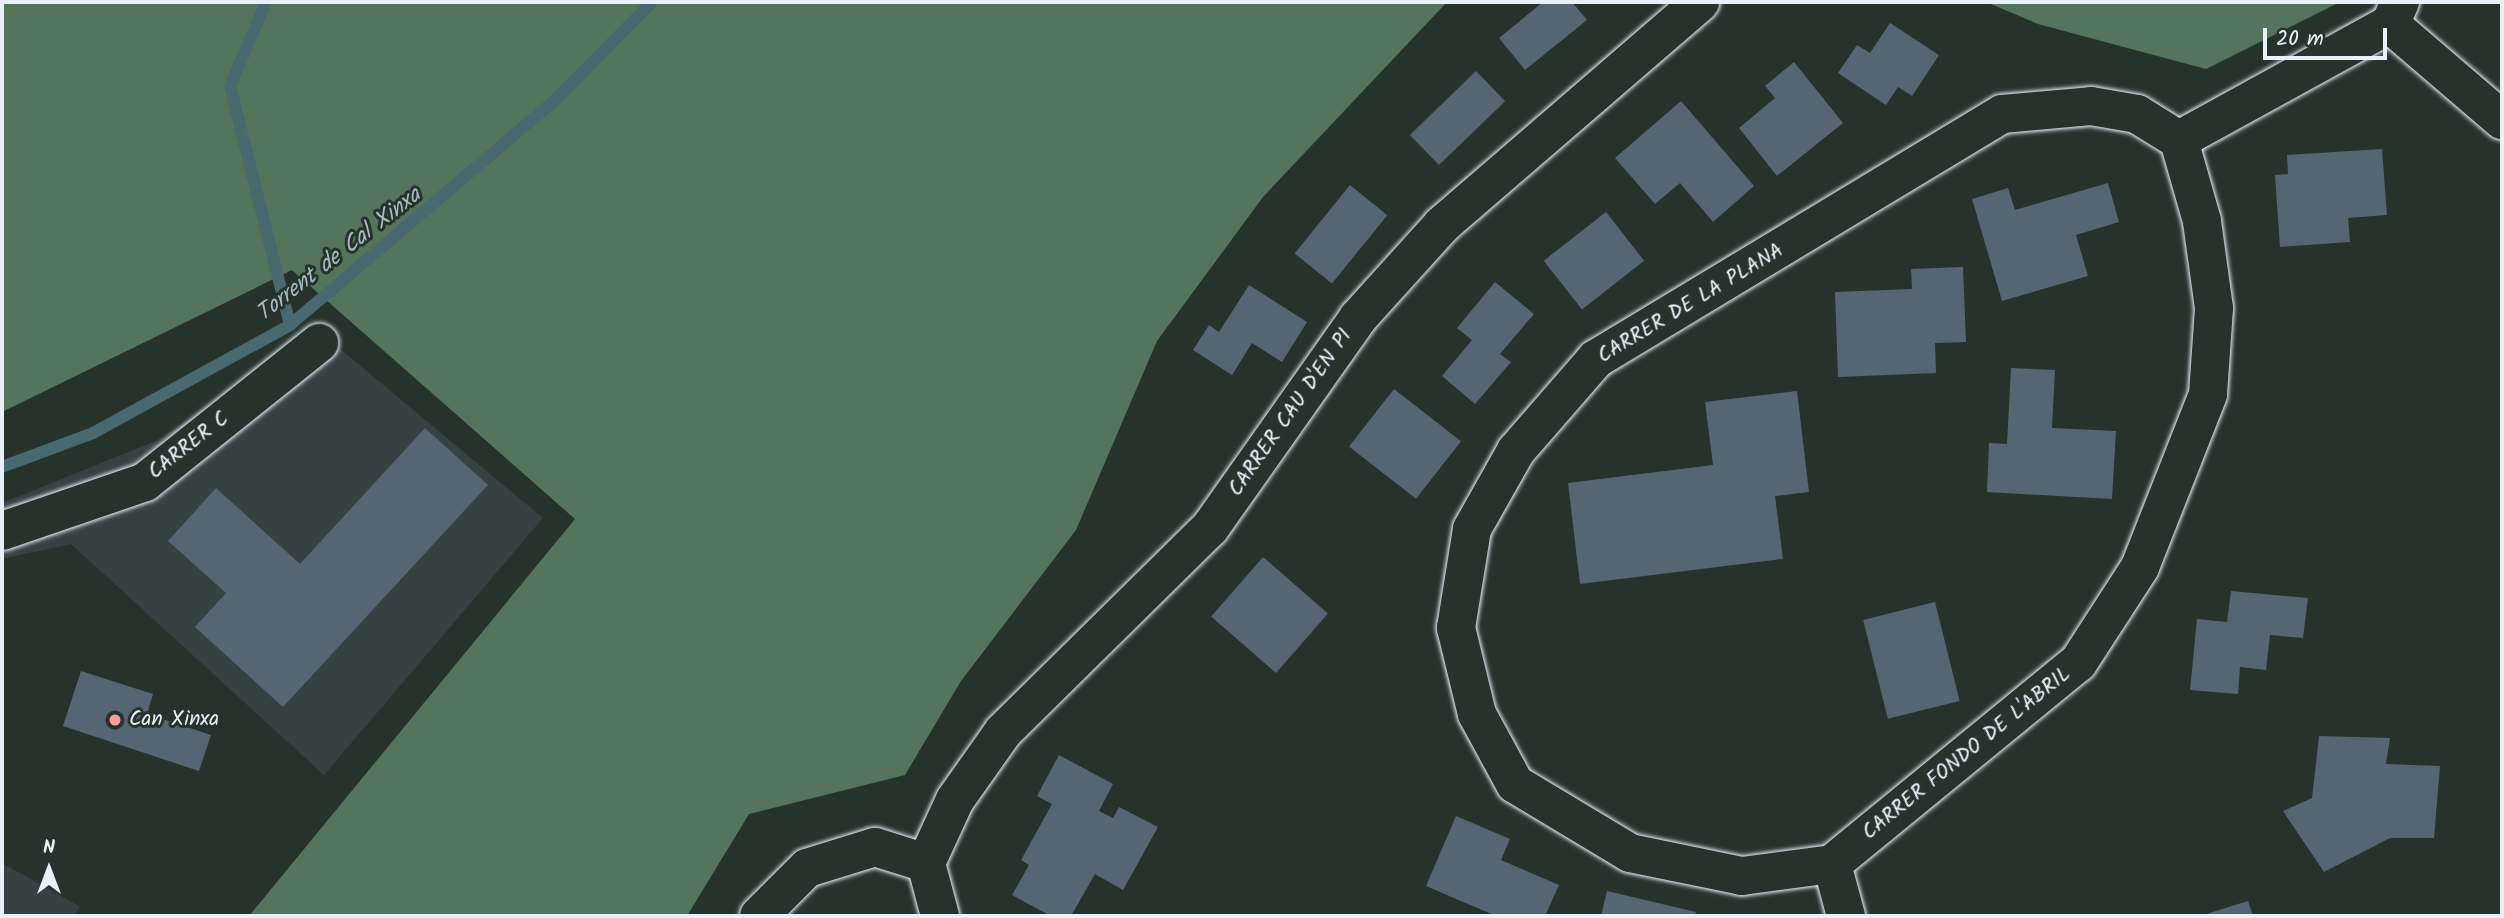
<!DOCTYPE html>
<html>
<head>
<meta charset="utf-8">
<style>
  body { margin:0 }
  #map { position:relative; width:2504px; height:918px; overflow:hidden; background:#26332d; font-family:Kalam,sans-serif }
  div>[style] { position:absolute }
  .built>* { inset:0; background:#344242 }
  .green>* { inset:0; background:#54745e }
  .stream>* { height:12px; margin:-6px; padding:0 6px; transform-origin:6px; border-radius:6px; background:#48696e }
  .building>* { inset:0; background:#556572; transform-origin:0 0 }
  .roads { filter:drop-shadow(0 0 2px #e8f1f8) drop-shadow(0 0 2px #e8f1f8) }
  .street>* { height:38px; margin:-19px; padding:0 19px; transform-origin:19px; border-radius:19px; background:#26332d }
  .dots>* { width:19px; height:19px; translate:-50% -50%; box-sizing:border-box; border:4px solid #26332d; border-radius:50% }
  span { translate:-50% -50%; white-space:nowrap; text-align:center; line-height:1.15; -webkit-text-stroke:6px #26332d; paint-order:stroke }
  .street-label { font-size:21px; color:#e8f1f8 }
  .poi-label { font-size:21px; color:#e8f1f8 }
  .left { translate:0 -50%; text-align:left }
  .water-label { font-size:23px; color:#a8bbc1; font-style:italic }
  .frame { position:absolute; inset:0; border:4px solid #e8f1f8; pointer-events:none }
  .north { position:absolute; left:14px; top:834px; width:70px; height:70px; -webkit-text-stroke:5px #26332d; paint-order:stroke; rotate:0deg; font-size:19px; font-weight:700; line-height:28px; text-align:center; color:#e8f1f8 }
  .north::after { content:''; display:block; margin:auto; width:24px; height:32px; background:#e8f1f8; clip-path:polygon(50% 0,100% 100%,50% 72%,0 100%) }
  .scale { position:absolute; left:2263px; top:28px; width:124px; height:32px; box-sizing:border-box; border:4px solid #e8f1f8; border-top:0; padding-left:9px; font-size:21px; line-height:24px; white-space:nowrap; color:#e8f1f8; -webkit-text-stroke:5px #26332d; paint-order:stroke }
</style>
</head>
<body>
<div id="map">
  <div class="built">
    <div style="clip-path:polygon(320px 332px,543px 518px,324px 775px,71px 544px,2px 559px,2px 503px,158px 440px)"></div>
    <div style="clip-path:polygon(2px 863px,79px 906px,75px 916px,2px 916px)"></div>
  </div>
  <div class="green">
    <div style="clip-path:polygon(2px 2px,1447px 2px,1263px 197px,1157px 341px,1076px 530px,961px 681px,905px 775px,749px 814px,687px 916px,249px 916px,575px 519px,292px 270px,2px 412px)"></div>
    <div style="clip-path:polygon(1986px 2px,2340px 2px,2206px 69px,2038px 24px)"></div>
  </div>
  <div class="stream">
    <div style="left:266px;top:2px;width:91px;rotate:113.2deg"></div>
    <div style="left:230px;top:86px;width:246px;rotate:75.9deg"></div>
    <div style="left:2px;top:467px;width:97px;rotate:-20.5deg"></div>
    <div style="left:93px;top:433px;width:225px;rotate:-28.7deg"></div>
    <div style="left:290px;top:325px;width:345px;rotate:-40.3deg"></div>
    <div style="left:553px;top:102px;width:141px;rotate:-45.3deg"></div>
  </div>
  <div class="building">
    <div style="clip-path:polygon(1543px 2px,1572px 2px,1587px 20px,1525px 70px,1499px 38px)"></div>
    <div style="clip-path:polygon(1890px 23px,1939px 55px,1912px 96px,1898px 87px,1886px 105px,1838px 73px,1857px 45px,1870px 53px)"></div>
    <div style="clip-path:polygon(1794px 62px,1843px 123px,1777px 176px,1739px 128px,1775px 98px,1765px 86px)"></div>
    <div style="left:1476px;top:71px;width:42px;height:92px;rotate:46deg"></div>
    <div style="clip-path:polygon(1681px 101px,1754px 186px,1713px 222px,1680px 183px,1655px 204px,1615px 158px)"></div>
    <div style="clip-path:polygon(2382px 149px,2387px 215px,2348px 218px,2350px 242px,2280px 247px,2275px 175px,2288px 174px,2287px 155px)"></div>
    <div style="clip-path:polygon(2108px 183px,2119px 222px,2076px 235px,2088px 276px,2002px 301px,1972px 199px,2008px 188px,2015px 210px)"></div>
    <div style="left:1350px;top:185px;width:48px;height:88px;rotate:39deg"></div>
    <div style="left:1606px;top:212px;width:62px;height:79px;rotate:52deg"></div>
    <div style="clip-path:polygon(1963px 267px,1966px 342px,1935px 343px,1936px 373px,1838px 377px,1835px 292px,1912px 289px,1911px 269px)"></div>
    <div style="clip-path:polygon(1495px 282px,1534px 314px,1500px 354px,1511px 362px,1475px 404px,1442px 376px,1472px 340px,1457px 328px)"></div>
    <div style="clip-path:polygon(1249px 285px,1307px 322px,1282px 362px,1252px 343px,1232px 375px,1193px 350px,1209px 325px,1219px 332px)"></div>
    <div style="clip-path:polygon(2011px 368px,2055px 370px,2052px 428px,2116px 431px,2112px 499px,1987px 492px,1989px 443px,2007px 444px)"></div>
    <div style="left:1394px;top:389px;width:85px;height:73px;rotate:38deg"></div>
    <div style="clip-path:polygon(1797px 391px,1809px 492px,1775px 496px,1783px 559px,1580px 584px,1568px 483px,1713px 465px,1705px 402px)"></div>
    <div style="clip-path:polygon(425px 428px,488px 485px,283px 707px,195px 627px,226px 593px,168px 541px,216px 488px,300px 564px)"></div>
    <div style="left:1263px;top:557px;width:86px;height:79px;rotate:41deg"></div>
    <div style="clip-path:polygon(2231px 591px,2308px 598px,2303px 638px,2270px 635px,2266px 670px,2240px 667px,2238px 694px,2190px 690px,2197px 619px,2227px 622px)"></div>
    <div style="left:1935px;top:602px;width:102px;height:74px;rotate:76deg"></div>
    <div style="clip-path:polygon(81px 671px,153px 694px,147px 714px,211px 735px,199px 771px,63px 726px)"></div>
    <div style="clip-path:polygon(2319px 736px,2390px 738px,2386px 764px,2440px 766px,2434px 838px,2390px 838px,2324px 872px,2283px 811px,2312px 798px)"></div>
    <div style="clip-path:polygon(1059px 755px,1113px 784px,1099px 811px,1113px 818px,1119px 807px,1158px 827px,1123px 890px,1095px 874px,1071px 916px,1051px 916px,1012px 895px,1029px 865px,1021px 860px,1052px 804px,1037px 796px)"></div>
    <div style="clip-path:polygon(1456px 816px,1510px 839px,1501px 860px,1559px 885px,1545px 916px,1496px 916px,1426px 886px)"></div>
    <div style="clip-path:polygon(1607px 891px,1696px 912px,1695px 916px,1601px 916px)"></div>
    <div style="clip-path:polygon(2248px 901px,2253px 916px,2200px 916px)"></div>
  </div>
  <div class="roads">
    <div class="street">
      <div style="left:2400px;top:2px;width:24px;rotate:114deg"></div>
      <div style="left:2390px;top:24px;width:148px;rotate:40.6deg"></div>
      <div style="left:2px;top:531px;width:151px;rotate:-18.9deg"></div>
      <div style="left:145px;top:482px;width:223px;rotate:-38.6deg"></div>
      <div style="left:926px;top:863px;width:69px;rotate:-65.3deg"></div>
      <div style="left:955px;top:800px;width:83px;rotate:-54.8deg"></div>
      <div style="left:1003px;top:732px;width:291px;rotate:-44.6deg"></div>
      <div style="left:1210px;top:528px;width:257px;rotate:-54.8deg"></div>
      <div style="left:1358px;top:318px;width:125px;rotate:-47.9deg"></div>
      <div style="left:1442px;top:225px;width:341px;rotate:-40.8deg"></div>
      <div style="left:1832px;top:864px;width:91px;rotate:172.4deg"></div>
      <div style="left:1742px;top:876px;width:114px;rotate:-168.4deg"></div>
      <div style="left:1630px;top:853px;width:134px;rotate:-149deg"></div>
      <div style="left:1515px;top:784px;width:80px;rotate:-118.5deg"></div>
      <div style="left:1477px;top:714px;width:89px;rotate:-103.7deg"></div>
      <div style="left:1456px;top:628px;width:100px;rotate:-80.8deg"></div>
      <div style="left:1472px;top:529px;width:90px;rotate:-60.6deg"></div>
      <div style="left:1516px;top:451px;width:122px;rotate:-49deg"></div>
      <div style="left:1596px;top:359px;width:474px;rotate:-31.1deg"></div>
      <div style="left:2002px;top:114px;width:89px;rotate:-5.1deg"></div>
      <div style="left:2091px;top:106px;width:47px;rotate:9.9deg"></div>
      <div style="left:2137px;top:114px;width:49px;rotate:31.8deg"></div>
      <div style="left:759px;top:916px;width:68px;rotate:-45deg"></div>
      <div style="left:807px;top:868px;width:71px;rotate:-17.2deg"></div>
      <div style="left:875px;top:847px;width:53px;rotate:17.4deg"></div>
      <div style="left:926px;top:863px;width:55px;rotate:75.2deg"></div>
      <div style="left:1846px;top:916px;width:54px;rotate:-105.1deg"></div>
      <div style="left:1832px;top:864px;width:318px;rotate:-39.3deg"></div>
      <div style="left:2078px;top:663px;width:114px;rotate:-57.1deg"></div>
      <div style="left:2140px;top:567px;width:186px;rotate:-68.5deg"></div>
      <div style="left:2208px;top:394px;width:86px;rotate:-86deg"></div>
      <div style="left:2214px;top:308px;width:88px;rotate:-97.9deg"></div>
      <div style="left:2202px;top:221px;width:84px;rotate:-105.9deg"></div>
      <div style="left:2179px;top:140px;width:241px;rotate:-28.8deg"></div>
    </div>
  </div>
  <div class="dots">
    <div style="left:115px;top:720px;background:#ff9aa2"></div>
  </div>
  <div class="street-label">
    <span style="left:1691px;top:304px;rotate:-31deg">CARRER DE LA PLANA</span>
    <span style="left:1291px;top:413px;rotate:-55deg">CARRER CAU D'EN PI</span>
    <span style="left:189px;top:446px;rotate:-38deg">CARRER C</span>
    <span style="left:1967px;top:754px;rotate:-39deg">CARRER FONDO DE L'ABRIL</span>
  </div>
  <div class="poi-label">
    <span class="left" style="left:129px;top:720px">Can Xinxa</span>
  </div>
  <div class="water-label">
    <span style="left:339px;top:255px;rotate:-38deg">Torrent de Cal Xinxa</span>
  </div>
  <div class="frame"></div>
  <div class="north">N</div>
  <div class="scale">20 m</div>
</div>
</body>
</html>
